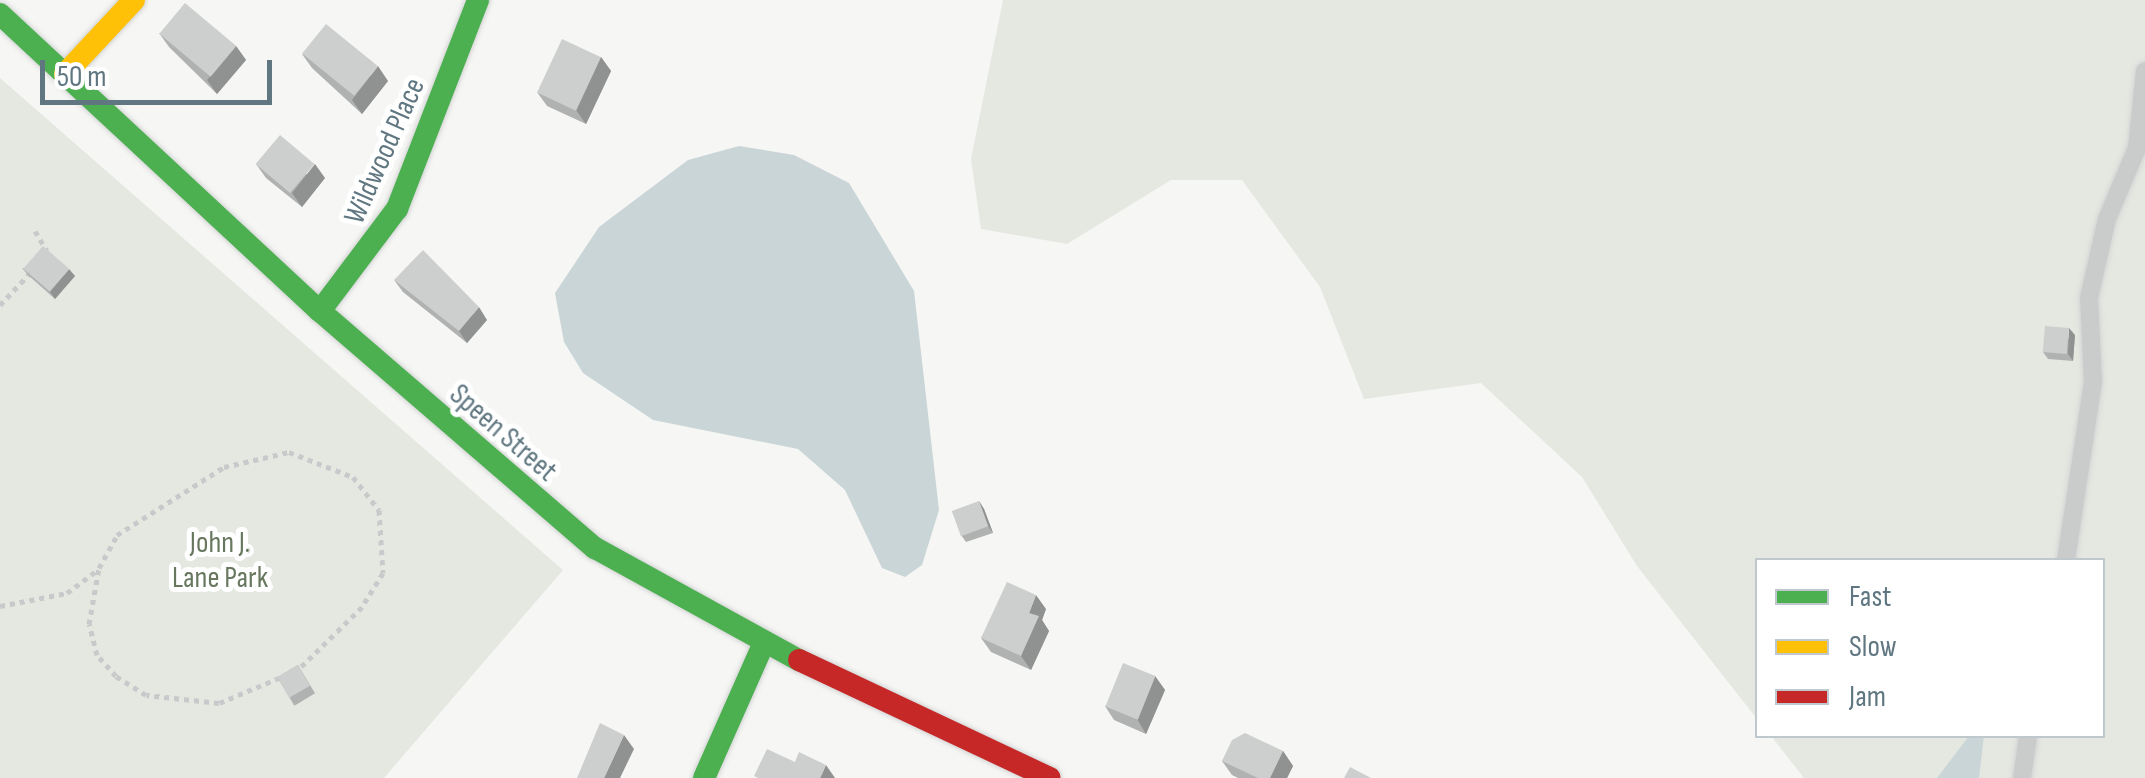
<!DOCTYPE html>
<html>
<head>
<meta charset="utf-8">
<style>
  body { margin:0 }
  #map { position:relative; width:2145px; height:778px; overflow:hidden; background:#f6f6f4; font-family:"Sofia Sans Condensed",sans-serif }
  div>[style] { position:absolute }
  .green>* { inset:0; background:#e5e8e1 }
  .water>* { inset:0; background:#cad5d7 }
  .path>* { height:5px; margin-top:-2.5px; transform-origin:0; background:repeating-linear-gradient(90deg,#c8c9ca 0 5px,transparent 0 10px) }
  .roads { filter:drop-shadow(0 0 2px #d2d4d4) drop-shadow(0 0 2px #d2d4d4) }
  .lane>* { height:18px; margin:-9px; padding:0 9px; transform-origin:9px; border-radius:9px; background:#cacccc }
  .fast>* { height:22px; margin:-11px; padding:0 11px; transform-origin:11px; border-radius:11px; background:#4caf50 }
  .slow>* { height:22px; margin:-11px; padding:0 11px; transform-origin:11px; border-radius:11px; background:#ffc107 }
  .jam>* { height:22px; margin:-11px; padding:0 11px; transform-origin:11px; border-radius:11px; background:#c62828 }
  .wall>* { inset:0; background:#b0b2b2; transform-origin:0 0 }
  .shaded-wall>* { inset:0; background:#909191 }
  .building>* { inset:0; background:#cdcfcf; transform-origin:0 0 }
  span { translate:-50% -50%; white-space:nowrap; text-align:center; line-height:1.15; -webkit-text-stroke:10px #fff; paint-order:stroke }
  .street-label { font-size:30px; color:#607781 }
  .park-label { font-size:30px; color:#67785f }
  .legend { position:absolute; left:1755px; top:558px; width:350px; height:180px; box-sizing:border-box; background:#fff; border:2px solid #bfc9cd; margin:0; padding:12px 18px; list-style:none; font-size:30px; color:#607781 }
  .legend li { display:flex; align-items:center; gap:20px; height:50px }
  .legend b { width:50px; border:2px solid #bfc9cd }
  .scale { position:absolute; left:40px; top:60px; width:232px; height:45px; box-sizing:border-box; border:5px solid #607781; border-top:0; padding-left:12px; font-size:30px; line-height:35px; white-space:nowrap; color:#607781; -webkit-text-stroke:8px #fff; paint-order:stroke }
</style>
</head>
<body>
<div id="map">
  <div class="green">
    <div style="clip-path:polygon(1003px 0,2145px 0,2145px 778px,1804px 778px,1771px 736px,2102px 736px,2102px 560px,1758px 560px,1757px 719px,1637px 566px,1582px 477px,1481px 383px,1364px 399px,1320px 287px,1242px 180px,1171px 180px,1067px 244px,981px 229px,971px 159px)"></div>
    <div style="clip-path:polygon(0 78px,563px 570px,384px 778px,0 778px)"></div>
  </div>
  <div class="water">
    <div style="clip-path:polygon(739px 146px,794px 155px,849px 183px,914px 291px,939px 510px,922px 565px,905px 577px,882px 568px,845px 490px,798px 449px,653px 420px,583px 373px,564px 342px,555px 293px,599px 227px,688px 160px)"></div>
    <div style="clip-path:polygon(1969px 736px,1984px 736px,1979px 778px,1937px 778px)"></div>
  </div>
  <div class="path">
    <div style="left:35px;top:231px;width:23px;rotate:59deg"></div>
    <div style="left:0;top:305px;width:47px;rotate:-46.7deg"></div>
    <div style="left:289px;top:452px;width:69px;rotate:21.3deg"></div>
    <div style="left:353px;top:477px;width:42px;rotate:51.8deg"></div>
    <div style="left:379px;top:510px;width:63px;rotate:86.4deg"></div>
    <div style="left:383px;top:573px;width:40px;rotate:122deg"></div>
    <div style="left:362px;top:607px;width:90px;rotate:135.5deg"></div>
    <div style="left:298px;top:670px;width:86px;rotate:157.3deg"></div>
    <div style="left:219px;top:703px;width:73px;rotate:-173.7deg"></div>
    <div style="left:146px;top:695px;width:36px;rotate:-148deg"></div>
    <div style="left:116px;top:676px;width:28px;rotate:-132deg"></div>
    <div style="left:97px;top:655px;width:32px;rotate:-104deg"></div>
    <div style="left:89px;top:624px;width:57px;rotate:-79.9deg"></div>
    <div style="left:99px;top:568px;width:38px;rotate:-61deg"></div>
    <div style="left:117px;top:535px;width:127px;rotate:-32.4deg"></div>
    <div style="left:224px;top:467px;width:67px;rotate:-13deg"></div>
    <div style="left:0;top:606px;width:68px;rotate:-11deg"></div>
    <div style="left:67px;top:593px;width:38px;rotate:-37deg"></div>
  </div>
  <div class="roads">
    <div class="lane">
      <div style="left:2066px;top:560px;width:180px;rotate:-81.4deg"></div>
      <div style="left:2093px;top:382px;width:84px;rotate:-92.7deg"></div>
      <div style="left:2089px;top:298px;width:81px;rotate:-77.2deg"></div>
      <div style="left:2107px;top:219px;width:77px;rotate:-67.1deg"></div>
      <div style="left:2137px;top:148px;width:77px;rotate:-84.1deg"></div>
      <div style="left:2022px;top:778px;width:42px;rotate:-81.9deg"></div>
    </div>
    <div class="fast">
      <div style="left:0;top:14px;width:437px;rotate:42.9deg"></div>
      <div style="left:320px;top:311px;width:363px;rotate:40.8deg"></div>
      <div style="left:595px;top:548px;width:233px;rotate:28.8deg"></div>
      <div style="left:320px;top:311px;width:128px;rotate:-53deg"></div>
      <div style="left:397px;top:209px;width:224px;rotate:-68.8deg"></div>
      <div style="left:704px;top:778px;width:145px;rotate:-66.1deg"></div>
    </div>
    <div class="slow">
      <div style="left:65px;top:74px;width:101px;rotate:-47deg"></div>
    </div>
    <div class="jam">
      <div style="left:799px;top:660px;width:277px;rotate:25.2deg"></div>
    </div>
  </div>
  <div class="wall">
    <div style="clip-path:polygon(159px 33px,236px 46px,246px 60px,217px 94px,169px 47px)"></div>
    <div style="clip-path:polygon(302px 54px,388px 81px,362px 114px,312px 68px)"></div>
    <div style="clip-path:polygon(601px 57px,611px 71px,586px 124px,547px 106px,537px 92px)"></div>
    <div style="clip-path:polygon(256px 164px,325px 178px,302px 207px,266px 178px)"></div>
    <div style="clip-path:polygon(22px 268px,75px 276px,55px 299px,28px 275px)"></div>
    <div style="clip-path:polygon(394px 280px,487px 320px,467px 343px,403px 292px)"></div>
    <div style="clip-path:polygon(2075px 335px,2073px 361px,2048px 359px,2043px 352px)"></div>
    <div style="clip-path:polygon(979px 501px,984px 509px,993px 533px,966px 542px,961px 535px)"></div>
    <div style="clip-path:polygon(1046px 609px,1042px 620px,1049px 631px,1031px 670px,991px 652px,981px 638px)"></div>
    <div style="left:298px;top:665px;width:33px;height:24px;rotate:59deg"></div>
    <div style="clip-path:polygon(1155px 676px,1165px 690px,1146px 734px,1114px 720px,1105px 706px)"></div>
    <div style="clip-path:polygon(1283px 751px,1293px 766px,1287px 778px,1238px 778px,1232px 775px,1222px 761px)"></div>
  </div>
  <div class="shaded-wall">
    <div style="clip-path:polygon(236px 46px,246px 60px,217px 94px,207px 80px)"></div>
    <div style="clip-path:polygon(601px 57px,611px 71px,586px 124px,576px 110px)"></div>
    <div style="clip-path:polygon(378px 66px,388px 81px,362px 114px,352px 100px)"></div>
    <div style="clip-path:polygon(315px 164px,325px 178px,302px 207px,292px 193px)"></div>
    <div style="clip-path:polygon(69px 269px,75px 276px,55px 299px,50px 292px)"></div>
    <div style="clip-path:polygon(479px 307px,487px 320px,467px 343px,459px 331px)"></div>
    <div style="clip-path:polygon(2069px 328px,2075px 335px,2073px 361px,2068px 354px)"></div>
    <div style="clip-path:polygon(979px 501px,984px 509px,993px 533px,988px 526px)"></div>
    <div style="clip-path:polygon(1036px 595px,1046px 609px,1042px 620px,1049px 631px,1031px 670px,1021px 656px,1029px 613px)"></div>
    <div style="clip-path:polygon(1155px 676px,1165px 690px,1146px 734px,1137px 719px)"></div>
    <div style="clip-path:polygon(624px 735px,634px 749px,620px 778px,604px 778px)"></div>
    <div style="clip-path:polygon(1283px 751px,1293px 766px,1287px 778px,1270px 778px)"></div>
    <div style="clip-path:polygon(826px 765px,835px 778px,820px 778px)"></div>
  </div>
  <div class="building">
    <div style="left:185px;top:3px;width:67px;height:40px;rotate:40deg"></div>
    <div style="left:326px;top:24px;width:67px;height:38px;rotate:39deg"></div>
    <div style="left:562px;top:39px;width:43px;height:59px;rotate:25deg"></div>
    <div style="left:280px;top:135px;width:45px;height:38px;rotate:40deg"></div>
    <div style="left:43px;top:246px;width:35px;height:30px;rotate:41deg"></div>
    <div style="clip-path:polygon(423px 250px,479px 307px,459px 331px,394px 280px)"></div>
    <div style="left:2045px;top:326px;width:24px;height:26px;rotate:5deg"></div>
    <div style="left:979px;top:501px;width:27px;height:29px;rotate:70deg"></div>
    <div style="clip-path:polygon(1007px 582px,1036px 595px,1029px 613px,1039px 616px,1021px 656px,981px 638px)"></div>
    <div style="left:1123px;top:663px;width:35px;height:47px;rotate:22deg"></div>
    <div style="left:298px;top:665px;width:24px;height:24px;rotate:60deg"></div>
    <div style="clip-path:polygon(600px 723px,624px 735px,604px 778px,577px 778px)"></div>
    <div style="clip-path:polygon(1245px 733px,1283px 751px,1270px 778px,1258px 778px,1222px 761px,1232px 740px)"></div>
    <div style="clip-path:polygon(767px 749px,795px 762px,799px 752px,826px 765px,820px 778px,758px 778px,754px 776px)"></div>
    <div style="clip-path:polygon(1350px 767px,1371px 778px,1344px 778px)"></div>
  </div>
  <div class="street-label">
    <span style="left:385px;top:151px;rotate:-66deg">Wildwood Place</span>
    <span style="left:503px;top:433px;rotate:41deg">Speen Street</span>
  </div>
  <div class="park-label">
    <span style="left:220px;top:560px">John J.<br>Lane Park</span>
  </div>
  <ul class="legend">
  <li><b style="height:12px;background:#4caf50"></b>Fast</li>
  <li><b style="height:12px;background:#ffc107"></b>Slow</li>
  <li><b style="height:12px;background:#c62828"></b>Jam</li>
  </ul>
  <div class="scale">50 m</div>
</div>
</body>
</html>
